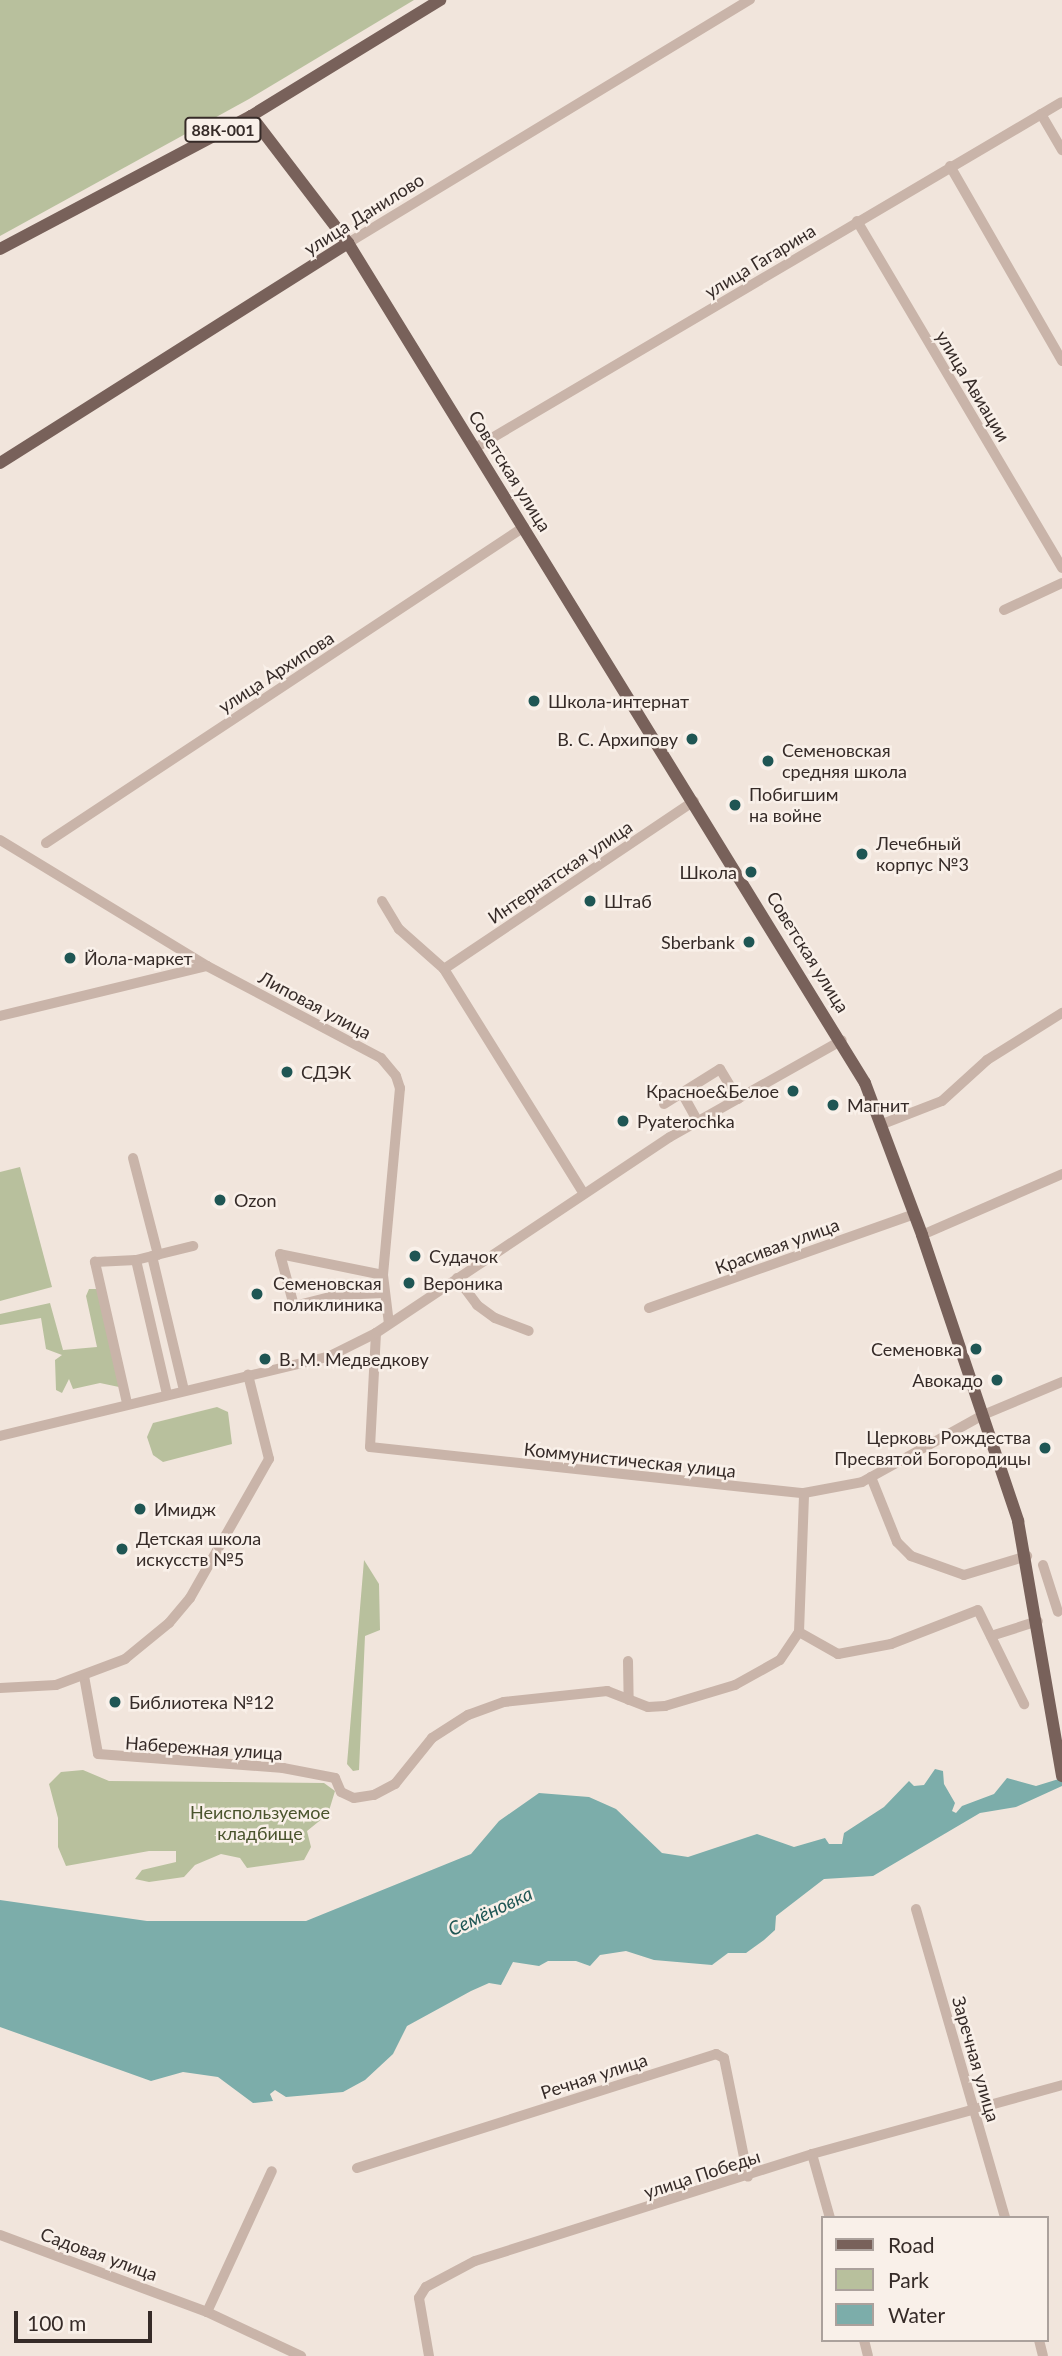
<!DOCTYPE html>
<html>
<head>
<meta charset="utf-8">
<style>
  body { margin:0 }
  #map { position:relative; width:1062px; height:2356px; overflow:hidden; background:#f1e5dc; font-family:Lato,sans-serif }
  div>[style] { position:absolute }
  .green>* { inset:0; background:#b8c09d }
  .water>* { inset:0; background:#7cadaa }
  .minor>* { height:10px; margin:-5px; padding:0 5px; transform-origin:5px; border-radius:5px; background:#c9b4a9 }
  .major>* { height:12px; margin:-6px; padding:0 6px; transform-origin:6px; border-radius:6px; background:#78615a }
  .dots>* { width:19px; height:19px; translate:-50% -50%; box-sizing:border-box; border:4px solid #f9f0e9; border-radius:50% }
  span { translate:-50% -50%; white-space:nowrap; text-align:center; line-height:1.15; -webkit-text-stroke:5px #f9f0e9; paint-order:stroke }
  .shield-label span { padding:2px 5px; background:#f9f0e9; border:2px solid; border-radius:5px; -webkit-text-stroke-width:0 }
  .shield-label { font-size:16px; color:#362b28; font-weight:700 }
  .street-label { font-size:18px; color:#362b28 }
  .poi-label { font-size:18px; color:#362b28 }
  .left { translate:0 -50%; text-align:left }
  .right { translate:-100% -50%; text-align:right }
  .park-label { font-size:18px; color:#4a542d }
  .water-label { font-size:19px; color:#1f5654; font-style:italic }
  .legend { position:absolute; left:821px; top:2216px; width:228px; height:126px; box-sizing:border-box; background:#f9f0e9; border:2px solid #aba19c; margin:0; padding:9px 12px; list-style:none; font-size:21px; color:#362b28 }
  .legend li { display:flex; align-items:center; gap:14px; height:35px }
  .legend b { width:35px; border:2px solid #aba19c }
  .scale { position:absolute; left:14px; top:2311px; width:138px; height:32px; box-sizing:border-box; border:4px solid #362b28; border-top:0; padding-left:9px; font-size:21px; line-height:24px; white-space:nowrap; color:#362b28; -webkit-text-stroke:5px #f9f0e9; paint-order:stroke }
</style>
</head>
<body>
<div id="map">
  <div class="green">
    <div style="clip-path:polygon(0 0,414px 0,249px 99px,0 236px)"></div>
    <div style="clip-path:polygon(20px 1167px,52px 1287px,0 1301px,0 1172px)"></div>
    <div style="clip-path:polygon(89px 1289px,97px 1289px,119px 1387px,100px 1383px,73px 1389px,69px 1379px,62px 1393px,56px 1390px,55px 1360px,62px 1355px,46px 1349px,41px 1318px,0 1325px,0 1314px,50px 1303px,63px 1350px,97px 1347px,86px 1296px)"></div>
    <div style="clip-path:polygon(217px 1407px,228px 1412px,232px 1444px,163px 1462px,153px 1455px,147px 1437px,153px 1423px)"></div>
    <div style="clip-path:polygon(364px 1560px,379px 1584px,380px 1630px,365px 1636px,359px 1770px,353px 1771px,347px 1764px)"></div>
    <div style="clip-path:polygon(83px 1770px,109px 1781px,324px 1783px,335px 1791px,328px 1814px,307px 1831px,311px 1847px,304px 1860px,247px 1868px,240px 1858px,221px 1854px,195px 1865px,184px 1877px,149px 1882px,135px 1879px,142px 1870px,176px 1862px,176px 1851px,149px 1851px,66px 1866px,58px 1847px,58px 1818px,49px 1784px,61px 1772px)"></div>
  </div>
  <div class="water">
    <div style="clip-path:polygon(935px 1769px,943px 1771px,944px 1784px,955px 1803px,952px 1811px,956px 1813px,962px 1806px,994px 1794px,1007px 1778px,1036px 1786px,1062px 1778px,1062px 1786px,1016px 1807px,980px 1813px,873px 1876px,824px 1879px,776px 1916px,775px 1930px,764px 1940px,746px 1953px,728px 1953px,712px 1965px,654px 1960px,626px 1951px,600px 1955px,590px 1966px,576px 1961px,548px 1961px,539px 1966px,513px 1962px,501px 1985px,489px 1983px,471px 1991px,407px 2026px,393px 2054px,365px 2080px,343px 2092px,286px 2097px,275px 2090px,270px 2094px,273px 2101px,253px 2103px,218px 2077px,183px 2072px,151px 2081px,0 2027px,0 1900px,147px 1921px,306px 1921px,471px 1854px,499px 1821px,539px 1793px,589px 1797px,616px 1809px,662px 1853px,688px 1857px,757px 1834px,794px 1847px,825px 1838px,829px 1844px,842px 1844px,844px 1833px,884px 1807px,909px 1781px,914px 1786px,924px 1785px)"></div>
  </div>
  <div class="minor">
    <div style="left:1041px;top:114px;width:42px;rotate:59.7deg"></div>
    <div style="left:950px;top:166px;width:225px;rotate:60.1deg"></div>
    <div style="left:857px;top:221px;width:403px;rotate:59.4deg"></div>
    <div style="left:348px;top:243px;width:470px;rotate:-31.2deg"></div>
    <div style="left:475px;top:448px;width:681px;rotate:-30.52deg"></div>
    <div style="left:1004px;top:610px;width:64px;rotate:-25deg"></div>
    <div style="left:0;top:840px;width:242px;rotate:31.3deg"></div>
    <div style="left:207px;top:966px;width:197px;rotate:27.9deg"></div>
    <div style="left:381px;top:1058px;width:23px;rotate:50deg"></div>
    <div style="left:396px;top:1076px;width:13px;rotate:72deg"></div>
    <div style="left:400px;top:1088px;width:188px;rotate:95.2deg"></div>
    <div style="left:383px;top:1275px;width:49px;rotate:83deg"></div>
    <div style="left:46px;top:843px;width:573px;rotate:-33.47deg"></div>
    <div style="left:382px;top:901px;width:33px;rotate:59deg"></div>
    <div style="left:399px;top:929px;width:60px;rotate:41.6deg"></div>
    <div style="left:444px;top:969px;width:263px;rotate:58.1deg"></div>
    <div style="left:444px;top:969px;width:301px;rotate:-33.9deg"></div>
    <div style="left:0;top:1016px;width:213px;rotate:-13.6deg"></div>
    <div style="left:682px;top:1093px;width:33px;rotate:61deg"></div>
    <div style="left:664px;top:1104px;width:66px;rotate:-32deg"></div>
    <div style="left:720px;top:1069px;width:35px;rotate:59deg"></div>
    <div style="left:880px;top:1125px;width:66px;rotate:-21.2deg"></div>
    <div style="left:942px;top:1101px;width:61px;rotate:-42.3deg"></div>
    <div style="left:987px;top:1060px;width:89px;rotate:-32.1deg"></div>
    <div style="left:133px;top:1158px;width:100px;rotate:75.5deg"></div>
    <div style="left:922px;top:1235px;width:153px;rotate:-23.5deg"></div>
    <div style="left:152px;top:1256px;width:138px;rotate:76.6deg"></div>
    <div style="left:136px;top:1260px;width:59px;rotate:-13.8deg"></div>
    <div style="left:383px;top:1275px;width:105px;rotate:-168.5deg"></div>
    <div style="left:280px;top:1254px;width:54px;rotate:74.9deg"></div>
    <div style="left:294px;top:1306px;width:45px;rotate:-14deg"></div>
    <div style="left:338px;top:1295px;width:45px;rotate:-2.5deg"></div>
    <div style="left:457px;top:1278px;width:34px;rotate:53deg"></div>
    <div style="left:477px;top:1305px;width:22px;rotate:36deg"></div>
    <div style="left:495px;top:1318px;width:36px;rotate:21deg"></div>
    <div style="left:649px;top:1308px;width:281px;rotate:-19.5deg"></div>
    <div style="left:376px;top:1333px;width:114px;rotate:93deg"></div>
    <div style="left:370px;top:1447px;width:436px;rotate:6.1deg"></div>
    <div style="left:804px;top:1493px;width:59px;rotate:-10.7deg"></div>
    <div style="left:862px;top:1482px;width:138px;rotate:-29deg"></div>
    <div style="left:983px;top:1415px;width:86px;rotate:-22.7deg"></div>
    <div style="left:127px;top:1403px;width:145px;rotate:-102.8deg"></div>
    <div style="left:95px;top:1262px;width:41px;rotate:-2.8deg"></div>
    <div style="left:136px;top:1260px;width:138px;rotate:77deg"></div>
    <div style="left:0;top:1436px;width:340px;rotate:-13.6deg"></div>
    <div style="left:330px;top:1356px;width:51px;rotate:-26.6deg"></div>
    <div style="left:376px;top:1333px;width:353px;rotate:-33.7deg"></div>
    <div style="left:670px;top:1137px;width:197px;rotate:-29.4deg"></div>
    <div style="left:871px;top:1477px;width:70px;rotate:68.2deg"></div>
    <div style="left:897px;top:1542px;width:20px;rotate:45deg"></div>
    <div style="left:911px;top:1556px;width:56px;rotate:19.7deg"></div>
    <div style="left:964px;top:1575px;width:66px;rotate:-16.8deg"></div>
    <div style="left:1043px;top:1565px;width:49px;rotate:72.3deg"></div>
    <div style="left:799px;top:1632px;width:45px;rotate:29.4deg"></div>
    <div style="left:838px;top:1654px;width:54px;rotate:-10.7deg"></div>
    <div style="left:891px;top:1644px;width:93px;rotate:-21.3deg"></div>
    <div style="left:978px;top:1610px;width:105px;rotate:63.9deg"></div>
    <div style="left:991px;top:1636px;width:49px;rotate:-17.7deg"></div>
    <div style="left:628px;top:1661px;width:39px;rotate:89deg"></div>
    <div style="left:84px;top:1676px;width:79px;rotate:79.8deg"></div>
    <div style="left:98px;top:1754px;width:186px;rotate:4.3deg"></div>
    <div style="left:283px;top:1768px;width:53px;rotate:10.9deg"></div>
    <div style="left:335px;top:1778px;width:15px;rotate:67deg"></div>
    <div style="left:341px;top:1792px;width:14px;rotate:25deg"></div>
    <div style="left:354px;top:1798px;width:20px;rotate:-9deg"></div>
    <div style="left:374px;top:1795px;width:24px;rotate:-28deg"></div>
    <div style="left:395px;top:1784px;width:59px;rotate:-51.2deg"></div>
    <div style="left:432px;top:1738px;width:43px;rotate:-32.6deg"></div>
    <div style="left:468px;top:1715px;width:38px;rotate:-20deg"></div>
    <div style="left:504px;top:1702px;width:104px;rotate:-6.1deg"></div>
    <div style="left:607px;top:1691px;width:44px;rotate:21.3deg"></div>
    <div style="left:648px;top:1707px;width:17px;rotate:-3deg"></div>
    <div style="left:665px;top:1706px;width:73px;rotate:-16.7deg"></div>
    <div style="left:735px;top:1685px;width:51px;rotate:-29.1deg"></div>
    <div style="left:780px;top:1660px;width:34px;rotate:-56deg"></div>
    <div style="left:799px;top:1632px;width:139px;rotate:-87.9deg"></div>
    <div style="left:0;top:1688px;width:56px;rotate:-3.1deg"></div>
    <div style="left:56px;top:1685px;width:74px;rotate:-20.6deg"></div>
    <div style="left:125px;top:1659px;width:57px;rotate:-39.3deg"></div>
    <div style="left:169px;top:1623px;width:33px;rotate:-50deg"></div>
    <div style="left:190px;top:1598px;width:160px;rotate:-60.4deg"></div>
    <div style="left:269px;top:1459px;width:87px;rotate:-104deg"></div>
    <div style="left:916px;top:1909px;width:322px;rotate:73.9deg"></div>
    <div style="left:812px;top:2154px;width:66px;rotate:74.3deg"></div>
    <div style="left:357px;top:2168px;width:377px;rotate:-17.6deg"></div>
    <div style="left:716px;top:2054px;width:9px;rotate:27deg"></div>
    <div style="left:724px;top:2058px;width:121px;rotate:78.6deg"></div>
    <div style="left:0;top:2235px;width:221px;rotate:20.4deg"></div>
    <div style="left:207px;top:2312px;width:104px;rotate:25.1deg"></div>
    <div style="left:207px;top:2312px;width:155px;rotate:-65.3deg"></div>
    <div style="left:864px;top:2340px;width:16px;rotate:76deg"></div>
    <div style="left:1039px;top:2340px;width:16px;rotate:76deg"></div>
    <div style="left:429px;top:2356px;width:59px;rotate:-99.8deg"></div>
    <div style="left:419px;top:2298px;width:13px;rotate:-58deg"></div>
    <div style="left:426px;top:2287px;width:55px;rotate:-28deg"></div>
    <div style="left:475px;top:2261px;width:354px;rotate:-17.6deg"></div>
    <div style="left:812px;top:2154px;width:259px;rotate:-15.4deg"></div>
  </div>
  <div class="major">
    <div style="left:251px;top:116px;width:160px;rotate:52.6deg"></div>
    <div style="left:348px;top:243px;width:986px;rotate:58.39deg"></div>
    <div style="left:865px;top:1083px;width:162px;rotate:69.4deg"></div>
    <div style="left:922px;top:1235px;width:302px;rotate:71.4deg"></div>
    <div style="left:1018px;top:1521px;width:259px;rotate:80.2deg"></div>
    <div style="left:0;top:249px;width:284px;rotate:-27.9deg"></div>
    <div style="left:251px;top:116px;width:222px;rotate:-31.5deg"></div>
    <div style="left:0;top:463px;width:412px;rotate:-32.3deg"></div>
  </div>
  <div class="dots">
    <div style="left:534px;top:701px;background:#1f5654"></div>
    <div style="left:692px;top:739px;background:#1f5654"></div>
    <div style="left:768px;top:761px;background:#1f5654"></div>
    <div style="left:735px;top:805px;background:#1f5654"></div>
    <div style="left:862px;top:854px;background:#1f5654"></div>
    <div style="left:751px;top:872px;background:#1f5654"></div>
    <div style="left:590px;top:901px;background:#1f5654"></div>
    <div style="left:749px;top:942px;background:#1f5654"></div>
    <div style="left:70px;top:958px;background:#1f5654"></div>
    <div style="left:287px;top:1072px;background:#1f5654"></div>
    <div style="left:793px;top:1091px;background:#1f5654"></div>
    <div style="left:833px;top:1105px;background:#1f5654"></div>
    <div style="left:623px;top:1121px;background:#1f5654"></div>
    <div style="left:220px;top:1200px;background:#1f5654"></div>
    <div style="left:415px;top:1256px;background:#1f5654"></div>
    <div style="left:409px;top:1283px;background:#1f5654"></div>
    <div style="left:257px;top:1294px;background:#1f5654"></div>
    <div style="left:976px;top:1349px;background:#1f5654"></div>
    <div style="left:265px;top:1359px;background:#1f5654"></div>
    <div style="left:997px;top:1380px;background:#1f5654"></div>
    <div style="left:1045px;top:1448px;background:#1f5654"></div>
    <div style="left:140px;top:1509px;background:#1f5654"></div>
    <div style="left:122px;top:1549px;background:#1f5654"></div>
    <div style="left:115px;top:1702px;background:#1f5654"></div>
  </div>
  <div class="shield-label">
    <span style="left:223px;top:130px">88К-001</span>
  </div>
  <div class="street-label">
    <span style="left:364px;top:214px;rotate:-32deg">улица Данилово</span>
    <span style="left:760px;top:261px;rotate:-31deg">улица Гагарина</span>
    <span style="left:973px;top:386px;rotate:59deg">улица Авиации</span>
    <span style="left:510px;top:471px;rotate:58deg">Советская улица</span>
    <span style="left:276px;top:672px;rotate:-33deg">улица Архипова</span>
    <span style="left:560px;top:872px;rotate:-34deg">Интернатская улица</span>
    <span style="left:808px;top:952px;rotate:58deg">Советская улица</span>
    <span style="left:315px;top:1005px;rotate:28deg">Липовая улица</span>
    <span style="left:777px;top:1246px;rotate:-20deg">Красивая улица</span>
    <span style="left:630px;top:1460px;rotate:6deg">Коммунистическая улица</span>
    <span style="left:204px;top:1748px;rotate:4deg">Набережная улица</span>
    <span style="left:976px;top:2059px;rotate:74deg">Заречная улица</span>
    <span style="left:594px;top:2076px;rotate:-18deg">Речная улица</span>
    <span style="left:702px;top:2174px;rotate:-18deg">улица Победы</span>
    <span style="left:99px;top:2254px;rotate:20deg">Садовая улица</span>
  </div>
  <div class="poi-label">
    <span class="left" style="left:548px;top:701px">Школа-интернат</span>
    <span class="right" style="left:678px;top:739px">В. С. Архипову</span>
    <span class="left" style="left:782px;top:761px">Семеновская<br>средняя школа</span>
    <span class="left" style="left:749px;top:805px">Побигшим<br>на войне</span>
    <span class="left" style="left:876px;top:854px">Лечебный<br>корпус №3</span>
    <span class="right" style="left:737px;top:872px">Школа</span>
    <span class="left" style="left:604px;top:901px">Штаб</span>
    <span class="right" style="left:735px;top:942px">Sberbank</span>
    <span class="left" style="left:84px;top:958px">Йола-маркет</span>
    <span class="left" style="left:301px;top:1072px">СДЭК</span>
    <span class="right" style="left:779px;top:1091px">Красное&amp;Белое</span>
    <span class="left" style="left:847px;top:1105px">Магнит</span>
    <span class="left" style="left:637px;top:1121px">Pyaterochka</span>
    <span class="left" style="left:234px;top:1200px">Ozon</span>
    <span class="left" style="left:429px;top:1256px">Судачок</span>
    <span class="left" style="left:423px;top:1283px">Вероника</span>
    <span class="left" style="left:273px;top:1294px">Семеновская<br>поликлиника</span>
    <span class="right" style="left:962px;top:1349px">Семеновка</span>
    <span class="left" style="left:279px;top:1359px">В. М. Медведкову</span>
    <span class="right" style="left:983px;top:1380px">Авокадо</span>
    <span class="right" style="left:1031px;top:1448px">Церковь Рождества<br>Пресвятой Богородицы</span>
    <span class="left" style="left:154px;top:1509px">Имидж</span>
    <span class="left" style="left:136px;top:1549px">Детская школа<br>искусств №5</span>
    <span class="left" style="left:129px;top:1702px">Библиотека №12</span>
  </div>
  <div class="park-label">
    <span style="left:260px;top:1823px">Неиспользуемое<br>кладбище</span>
  </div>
  <div class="water-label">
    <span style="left:490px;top:1911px;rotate:-25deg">Семёновка</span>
  </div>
  <ul class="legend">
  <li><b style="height:9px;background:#78615a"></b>Road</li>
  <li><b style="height:19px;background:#b8c09d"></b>Park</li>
  <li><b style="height:19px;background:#7cadaa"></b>Water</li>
  </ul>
  <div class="scale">100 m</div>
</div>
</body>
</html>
